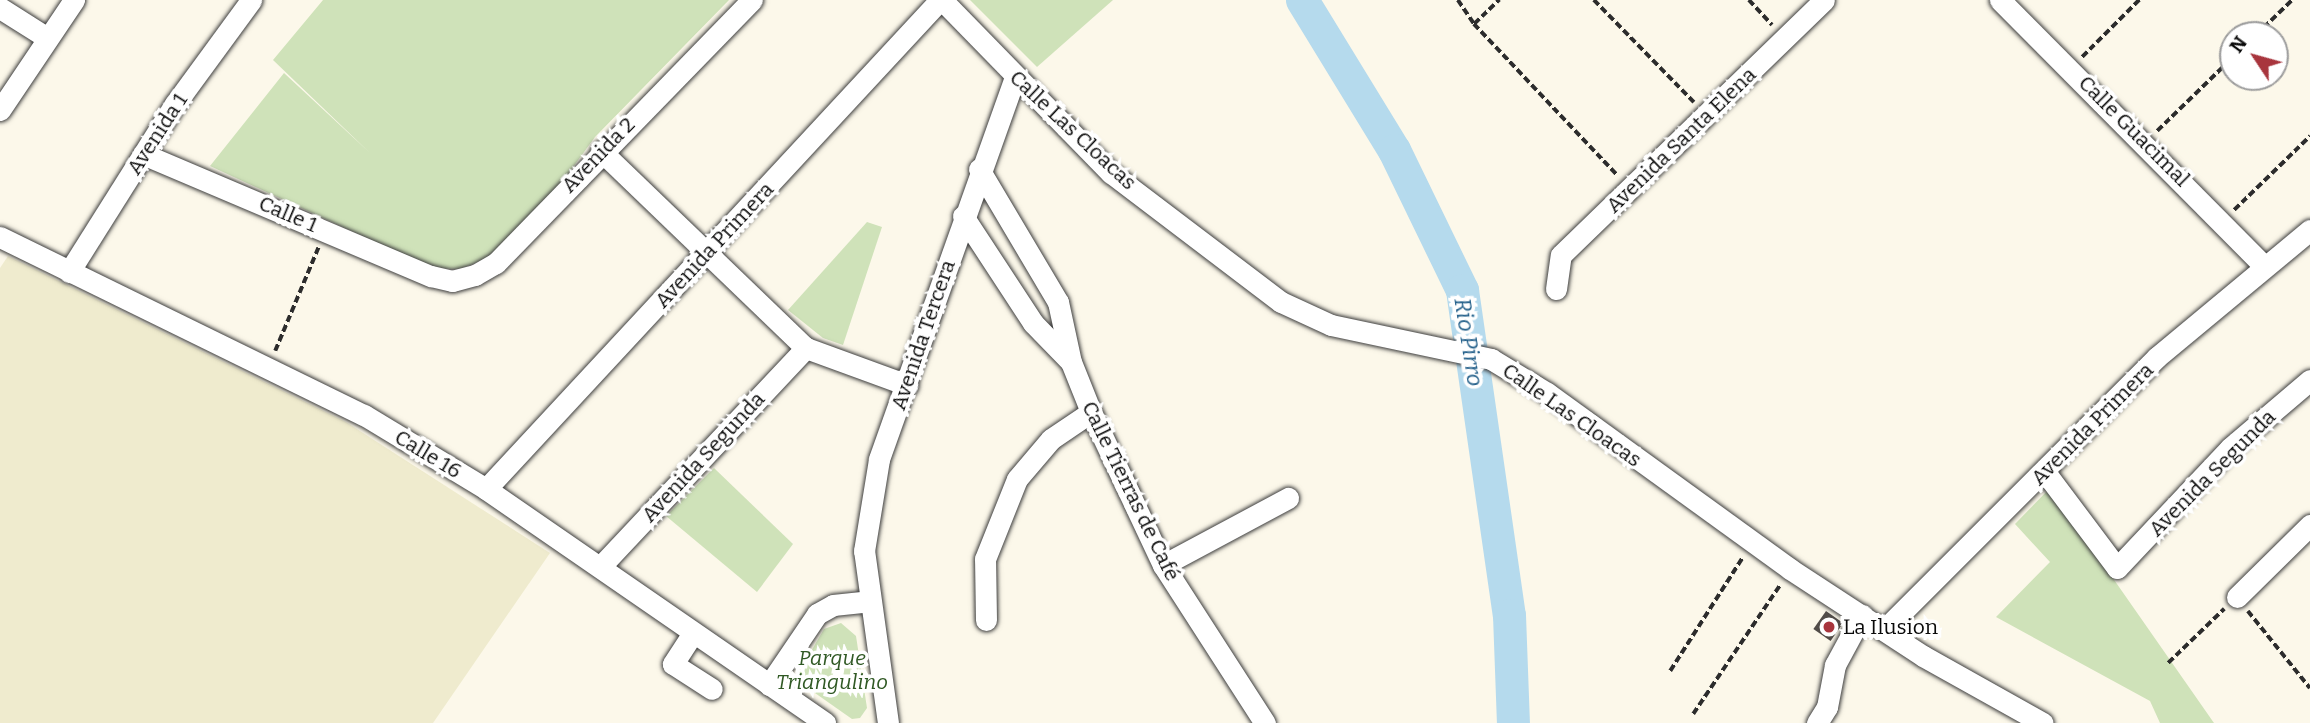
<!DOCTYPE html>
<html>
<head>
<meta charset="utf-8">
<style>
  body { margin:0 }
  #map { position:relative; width:2310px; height:723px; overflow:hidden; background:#fcf8ea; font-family:Bitter,serif }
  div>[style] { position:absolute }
  .farmland>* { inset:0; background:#efebce }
  .green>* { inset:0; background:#cfe2b9 }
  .river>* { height:33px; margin:-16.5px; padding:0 16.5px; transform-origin:16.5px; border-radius:16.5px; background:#b5daed }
  .building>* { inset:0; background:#514c48; transform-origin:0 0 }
  .path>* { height:3.5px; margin-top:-1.75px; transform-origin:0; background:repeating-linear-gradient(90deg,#2c2c2c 0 7px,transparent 0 10.5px) }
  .roads { filter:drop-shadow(0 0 2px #3d3d3d) drop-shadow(0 0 2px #3d3d3d) }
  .minor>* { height:21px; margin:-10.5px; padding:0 10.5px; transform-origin:10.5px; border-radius:10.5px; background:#fff }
  .dots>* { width:19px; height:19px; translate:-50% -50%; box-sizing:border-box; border:4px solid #fff; border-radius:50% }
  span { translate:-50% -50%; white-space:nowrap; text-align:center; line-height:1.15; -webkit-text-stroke:7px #fff; paint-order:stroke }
  .street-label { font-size:21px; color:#0a0a0a }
  .poi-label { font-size:21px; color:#0a0a0a }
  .left { translate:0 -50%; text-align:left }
  .park-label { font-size:21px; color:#305924; font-style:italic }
  .water-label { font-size:23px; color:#25618b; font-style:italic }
  .north { position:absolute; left:2219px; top:21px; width:70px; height:70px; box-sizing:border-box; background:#fff; border:2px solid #9d9d9d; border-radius:50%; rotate:306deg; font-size:19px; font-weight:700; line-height:28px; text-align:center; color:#0a0a0a }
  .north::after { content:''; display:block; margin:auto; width:24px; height:32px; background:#a8353d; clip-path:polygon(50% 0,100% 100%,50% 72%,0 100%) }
</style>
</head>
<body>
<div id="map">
  <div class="farmland">
    <div style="clip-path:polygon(8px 256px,346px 422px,550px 553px,433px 723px,0 723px,0 268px)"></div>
  </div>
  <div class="green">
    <div style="clip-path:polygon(323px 0,729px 0,595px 137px,557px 189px,493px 256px,460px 269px,432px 268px,210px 166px,284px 73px,370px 153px,273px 60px)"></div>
    <div style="clip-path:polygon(970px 0,1113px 0,1037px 67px)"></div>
    <div style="clip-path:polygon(867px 222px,882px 227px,843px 345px,823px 338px,788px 310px)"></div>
    <div style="clip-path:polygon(714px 468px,793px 544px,757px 592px,666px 516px)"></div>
    <div style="clip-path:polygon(2050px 488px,2214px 723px,2160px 723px,2150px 701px,1996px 617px,2050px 562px,2015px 524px)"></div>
    <div style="clip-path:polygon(841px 623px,856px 636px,867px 708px,860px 718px,852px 719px,795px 679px,824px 629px)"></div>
  </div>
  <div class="river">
    <div style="left:1302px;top:0;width:176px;rotate:58.5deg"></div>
    <div style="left:1394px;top:150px;width:156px;rotate:64.1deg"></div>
    <div style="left:1462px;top:290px;width:328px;rotate:81.8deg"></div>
    <div style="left:1509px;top:615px;width:108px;rotate:87.9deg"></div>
  </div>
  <div class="building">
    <div style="left:1826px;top:611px;width:21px;height:22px;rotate:35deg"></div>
  </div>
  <div class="path">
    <div style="left:1458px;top:0;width:29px;rotate:56deg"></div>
    <div style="left:1474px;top:24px;width:209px;rotate:46.5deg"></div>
    <div style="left:1594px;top:0;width:143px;rotate:45.6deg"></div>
    <div style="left:1749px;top:0;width:34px;rotate:47deg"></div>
    <div style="left:1474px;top:24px;width:35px;rotate:-44deg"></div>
    <div style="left:2256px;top:35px;width:50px;rotate:-44.2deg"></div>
    <div style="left:2082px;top:57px;width:81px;rotate:-45deg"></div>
    <div style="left:2157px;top:131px;width:106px;rotate:-44.2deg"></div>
    <div style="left:2234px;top:210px;width:106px;rotate:-44.2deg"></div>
    <div style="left:275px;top:351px;width:112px;rotate:-67.3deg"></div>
    <div style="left:2248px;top:611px;width:99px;rotate:51.2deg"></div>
    <div style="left:2168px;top:663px;width:78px;rotate:-44deg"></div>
    <div style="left:1670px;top:671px;width:135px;rotate:-57.4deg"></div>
    <div style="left:1693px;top:714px;width:156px;rotate:-56deg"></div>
  </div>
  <div class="roads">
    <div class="minor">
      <div style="left:942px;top:0;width:242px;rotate:45.7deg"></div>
      <div style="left:1111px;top:173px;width:213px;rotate:37.2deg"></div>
      <div style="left:1281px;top:302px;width:55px;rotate:24.7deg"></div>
      <div style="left:1331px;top:325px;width:164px;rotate:12deg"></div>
      <div style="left:1491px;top:359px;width:66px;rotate:31.3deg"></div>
      <div style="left:1547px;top:393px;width:300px;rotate:35.9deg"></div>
      <div style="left:1790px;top:569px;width:159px;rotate:33.2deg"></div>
      <div style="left:1923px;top:656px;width:137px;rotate:29.2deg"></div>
      <div style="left:2000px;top:0;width:375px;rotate:45.2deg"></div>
      <div style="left:0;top:8px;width:54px;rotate:32.2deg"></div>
      <div style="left:0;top:110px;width:133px;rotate:-56.1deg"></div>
      <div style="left:601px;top:151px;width:284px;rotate:43.9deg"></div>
      <div style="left:806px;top:348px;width:108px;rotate:20.1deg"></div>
      <div style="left:143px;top:154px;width:313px;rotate:23deg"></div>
      <div style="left:431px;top:276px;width:22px;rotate:13deg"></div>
      <div style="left:452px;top:281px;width:24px;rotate:-15deg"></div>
      <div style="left:475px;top:275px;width:24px;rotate:-30deg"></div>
      <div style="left:496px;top:263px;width:367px;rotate:-45.8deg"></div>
      <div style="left:979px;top:169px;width:155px;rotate:59.3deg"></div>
      <div style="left:1058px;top:302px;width:61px;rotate:77.8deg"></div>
      <div style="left:1071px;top:362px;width:54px;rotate:68.2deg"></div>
      <div style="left:1091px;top:412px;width:169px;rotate:64.8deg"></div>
      <div style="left:1163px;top:565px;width:188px;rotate:57.2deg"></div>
      <div style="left:963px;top:216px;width:128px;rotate:56.8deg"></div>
      <div style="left:1033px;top:323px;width:53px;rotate:45.8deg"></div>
      <div style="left:0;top:237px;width:405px;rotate:26.1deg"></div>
      <div style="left:364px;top:415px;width:143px;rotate:31.2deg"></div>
      <div style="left:486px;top:489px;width:412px;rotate:34.6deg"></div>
      <div style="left:69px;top:272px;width:199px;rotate:-57.8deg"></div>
      <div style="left:175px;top:104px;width:129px;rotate:-53.8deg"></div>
      <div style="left:1556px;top:289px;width:34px;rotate:-82deg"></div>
      <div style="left:1561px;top:255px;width:366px;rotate:-44.1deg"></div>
      <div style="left:2045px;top:472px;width:120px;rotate:53.1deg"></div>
      <div style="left:2117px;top:568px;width:165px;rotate:-46.7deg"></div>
      <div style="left:2230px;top:448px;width:105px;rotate:-40.4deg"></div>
      <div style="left:486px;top:489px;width:667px;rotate:-47.13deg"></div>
      <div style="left:1163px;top:565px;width:142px;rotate:-28.2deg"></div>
      <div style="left:600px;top:567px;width:301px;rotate:-46.8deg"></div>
      <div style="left:2237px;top:597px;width:103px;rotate:-44.6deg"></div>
      <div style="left:986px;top:620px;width:61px;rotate:-90.9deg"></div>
      <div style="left:985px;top:559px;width:86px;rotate:-68.2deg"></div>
      <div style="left:1017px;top:479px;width:52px;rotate:-49.6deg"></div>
      <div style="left:1051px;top:439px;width:48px;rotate:-34deg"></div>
      <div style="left:1884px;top:630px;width:386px;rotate:-45deg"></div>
      <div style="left:2157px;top:357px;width:199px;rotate:-39.7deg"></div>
      <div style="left:693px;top:633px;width:37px;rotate:123deg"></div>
      <div style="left:673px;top:664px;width:46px;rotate:32.7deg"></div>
      <div style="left:769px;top:685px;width:86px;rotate:-55.9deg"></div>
      <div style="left:817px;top:614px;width:18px;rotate:-29deg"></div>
      <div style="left:833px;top:605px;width:36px;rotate:-6deg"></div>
      <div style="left:888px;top:723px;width:174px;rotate:-97.9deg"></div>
      <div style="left:864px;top:551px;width:93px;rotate:-80.7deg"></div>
      <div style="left:879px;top:459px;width:405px;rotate:-70.4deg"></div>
      <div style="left:1817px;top:723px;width:19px;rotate:-58deg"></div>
      <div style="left:1827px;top:707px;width:43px;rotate:-79.2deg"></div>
      <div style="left:1835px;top:665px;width:57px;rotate:-61.6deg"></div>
    </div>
  </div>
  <div class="dots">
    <div style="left:1829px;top:627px;background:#a8353d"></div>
  </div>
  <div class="street-label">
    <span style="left:1073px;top:130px;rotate:43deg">Calle Las Cloacas</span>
    <span style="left:2134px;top:131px;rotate:45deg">Calle Guacimal</span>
    <span style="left:157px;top:134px;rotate:-57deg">Avenida 1</span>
    <span style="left:1681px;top:140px;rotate:-44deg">Avenida Santa Elena</span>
    <span style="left:598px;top:155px;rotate:-46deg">Avenida 2</span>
    <span style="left:288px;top:214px;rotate:23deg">Calle 1</span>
    <span style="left:714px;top:245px;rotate:-47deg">Avenida Primera</span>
    <span style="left:923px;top:335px;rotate:-71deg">Avenida Tercera</span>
    <span style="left:1572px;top:415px;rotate:35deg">Calle Las Cloacas</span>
    <span style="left:2092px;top:424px;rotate:-45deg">Avenida Primera</span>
    <span style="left:428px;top:454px;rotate:31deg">Calle 16</span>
    <span style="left:703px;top:457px;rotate:-47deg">Avenida Segunda</span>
    <span style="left:2212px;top:473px;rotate:-45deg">Avenida Segunda</span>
    <span style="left:1131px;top:491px;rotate:64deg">Calle Tierras de Café</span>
  </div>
  <div class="poi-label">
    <span class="left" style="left:1843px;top:627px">La Ilusion</span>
  </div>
  <div class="park-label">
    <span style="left:832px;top:670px">Parque<br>Triangulino</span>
  </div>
  <div class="water-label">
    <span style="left:1469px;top:342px;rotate:81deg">Rio Pirro</span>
  </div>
  <div class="north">N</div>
</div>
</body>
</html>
